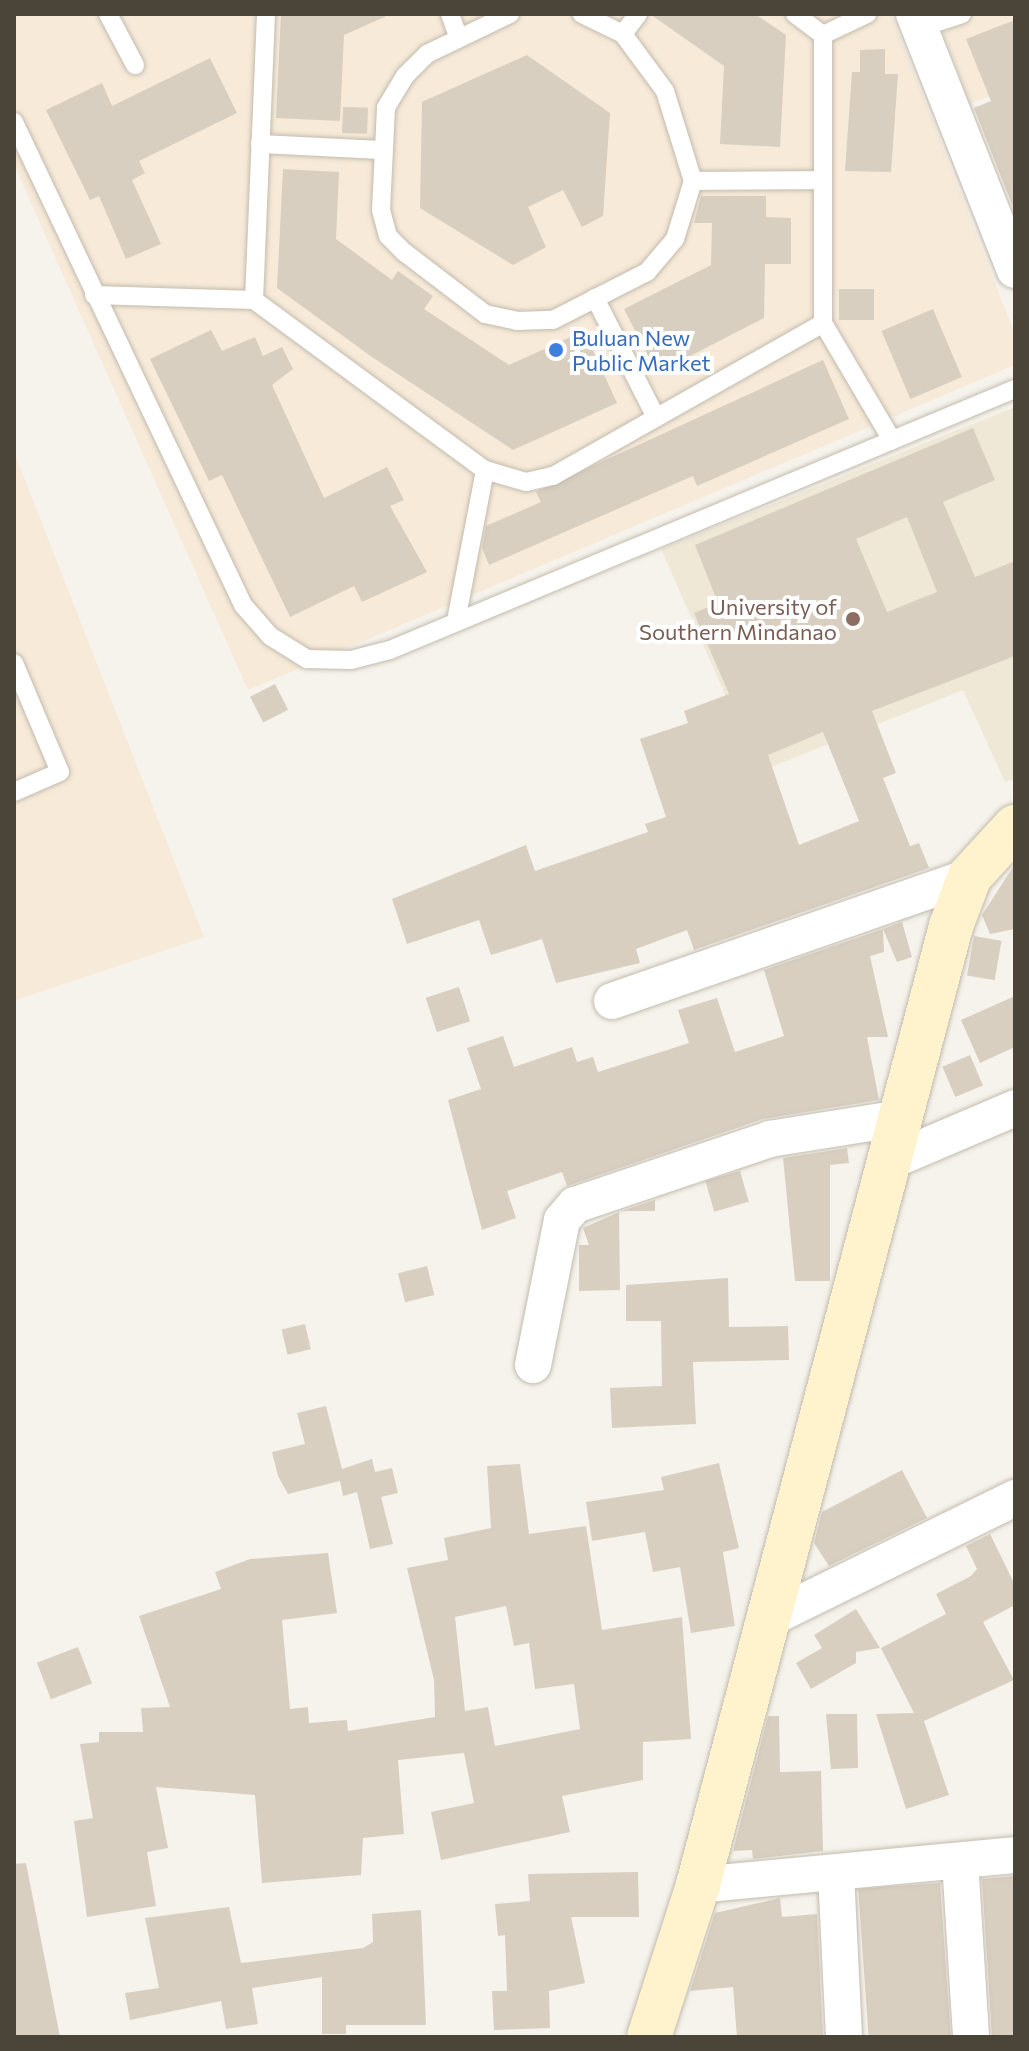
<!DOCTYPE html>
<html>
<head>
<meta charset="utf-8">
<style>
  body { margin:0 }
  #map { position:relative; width:1029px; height:2051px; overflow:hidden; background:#f6f3ec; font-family:Commissioner,sans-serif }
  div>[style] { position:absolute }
  .commercial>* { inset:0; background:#f7ead8 }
  .education>* { inset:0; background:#efe8d6 }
  .building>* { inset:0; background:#d8cfc1; transform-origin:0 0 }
  .roads { filter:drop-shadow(0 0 2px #c2bbae) drop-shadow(0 0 2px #c2bbae) }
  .lane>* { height:18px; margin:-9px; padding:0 9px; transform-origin:9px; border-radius:9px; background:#fff }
  .street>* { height:36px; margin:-18px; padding:0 18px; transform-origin:18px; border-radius:18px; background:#fff }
  .secondary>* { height:44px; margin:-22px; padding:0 22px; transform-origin:22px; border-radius:22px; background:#fff3cd }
  .dots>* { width:22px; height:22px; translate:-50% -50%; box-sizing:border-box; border:4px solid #fff; border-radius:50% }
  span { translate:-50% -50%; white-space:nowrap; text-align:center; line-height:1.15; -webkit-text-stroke:8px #fff; paint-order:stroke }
  .shop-label { font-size:22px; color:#366cbe }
  .left { translate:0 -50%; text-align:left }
  .education-label { font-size:22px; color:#785e54 }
  .right { translate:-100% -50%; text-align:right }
  .frame { position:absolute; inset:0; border:16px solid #4b4439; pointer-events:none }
</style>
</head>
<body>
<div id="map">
  <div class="commercial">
    <div style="clip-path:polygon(14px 14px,891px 14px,1015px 335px,1015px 365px,248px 690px,14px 165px)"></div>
    <div style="clip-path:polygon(936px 14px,1015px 14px,1015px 88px,970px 103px)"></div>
    <div style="clip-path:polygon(14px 452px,204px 937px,14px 1001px)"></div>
  </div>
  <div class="education">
    <div style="clip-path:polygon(1015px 407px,1015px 779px,1005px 782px,963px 690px,759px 772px,661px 549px)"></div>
  </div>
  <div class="building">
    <div style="clip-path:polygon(281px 14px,391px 14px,344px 35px,340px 121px,276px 118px)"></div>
    <div style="clip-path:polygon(650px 14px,755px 14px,786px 35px,780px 147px,720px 144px,724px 66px)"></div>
    <div style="clip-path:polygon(1015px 20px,1015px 212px,974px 108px,991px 101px,966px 39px)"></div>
    <div style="clip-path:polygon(885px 49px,885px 74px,898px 74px,891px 172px,845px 171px,852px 72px,860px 72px,860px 50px)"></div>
    <div style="clip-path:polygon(527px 55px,610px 113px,603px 216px,582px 227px,563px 190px,528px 207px,546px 247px,513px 265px,420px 208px,422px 102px)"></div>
    <div style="clip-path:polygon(210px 58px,237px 113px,139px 161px,145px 173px,132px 180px,161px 244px,126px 259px,99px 196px,90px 200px,46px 110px,102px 83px,112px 106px)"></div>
    <div style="left:343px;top:107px;width:25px;height:26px;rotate:2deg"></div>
    <div style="clip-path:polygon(283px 169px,339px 172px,336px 239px,392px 280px,398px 271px,433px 296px,424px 309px,509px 365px,584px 331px,617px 403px,513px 450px,372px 357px,277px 288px)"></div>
    <div style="clip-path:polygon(701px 196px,766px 196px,766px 217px,791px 218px,791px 264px,765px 264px,764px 318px,657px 373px,624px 309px,711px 265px,712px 223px,694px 223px)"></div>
    <div style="left:874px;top:289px;width:31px;height:35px;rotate:90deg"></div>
    <div style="left:933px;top:309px;width:74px;height:56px;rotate:67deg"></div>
    <div style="clip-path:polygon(211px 330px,222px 351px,255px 337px,263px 356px,282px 347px,293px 369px,272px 385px,324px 498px,387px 467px,404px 500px,390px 506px,427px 572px,362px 602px,354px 586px,290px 617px,222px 475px,209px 481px,150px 359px)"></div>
    <div style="clip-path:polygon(823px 360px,849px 419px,697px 486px,693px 476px,489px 565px,482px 548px,486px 526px,541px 502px,536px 492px)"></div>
    <div style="clip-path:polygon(evenodd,973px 428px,995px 480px,943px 502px,975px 577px,1015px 561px,1015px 656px,872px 711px,896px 773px,883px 778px,910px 846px,919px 843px,929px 868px,694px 950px,687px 930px,636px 949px,640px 963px,556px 983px,542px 939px,491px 955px,479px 920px,407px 944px,392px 899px,526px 845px,535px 871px,648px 832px,645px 824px,666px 817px,640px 739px,688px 723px,684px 711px,729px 694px,694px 613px,718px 603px,695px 545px,973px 428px,907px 517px,937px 592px,887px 612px,856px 539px,907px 517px,973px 428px,823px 732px,859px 821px,799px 845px,768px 755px,823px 732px)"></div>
    <div style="left:275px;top:684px;width:29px;height:28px;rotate:63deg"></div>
    <div style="clip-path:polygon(1015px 864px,1015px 929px,990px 934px,982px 915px)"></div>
    <div style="clip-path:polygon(902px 922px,912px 957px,897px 962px,883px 929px)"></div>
    <div style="clip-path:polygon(883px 929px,884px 952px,870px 956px,888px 1037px,867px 1037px,879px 1100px,763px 1119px,567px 1186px,562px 1172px,507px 1191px,516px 1218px,482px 1230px,448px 1100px,481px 1089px,467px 1048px,503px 1036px,514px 1067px,572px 1047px,577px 1062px,593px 1057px,598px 1072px,689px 1043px,678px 1010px,717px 998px,735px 1052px,784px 1036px,764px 970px)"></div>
    <div style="left:974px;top:936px;width:28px;height:40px;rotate:10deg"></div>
    <div style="left:459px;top:987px;width:36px;height:35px;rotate:72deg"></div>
    <div style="clip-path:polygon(1015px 996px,1015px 1047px,980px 1063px,961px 1020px)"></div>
    <div style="left:970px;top:1055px;width:33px;height:30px;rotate:67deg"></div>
    <div style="clip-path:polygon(847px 1148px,849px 1163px,830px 1165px,830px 1281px,795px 1281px,783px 1158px)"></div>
    <div style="left:740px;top:1171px;width:32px;height:36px;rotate:74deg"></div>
    <div style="clip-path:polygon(655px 1200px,655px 1211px,622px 1211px)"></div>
    <div style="clip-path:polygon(619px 1212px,620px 1290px,579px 1291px,579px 1245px,589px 1245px,583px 1228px)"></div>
    <div style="left:427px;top:1266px;width:30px;height:30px;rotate:76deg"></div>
    <div style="clip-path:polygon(728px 1278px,729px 1327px,788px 1326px,789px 1360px,693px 1362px,696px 1424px,612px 1428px,610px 1388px,662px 1386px,661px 1321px,626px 1321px,626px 1285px)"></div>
    <div style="left:305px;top:1324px;width:26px;height:24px;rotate:77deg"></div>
    <div style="clip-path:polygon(326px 1406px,342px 1469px,372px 1459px,375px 1472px,392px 1468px,398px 1493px,381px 1497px,393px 1544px,370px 1549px,357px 1492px,343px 1496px,340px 1481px,288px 1494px,278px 1476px,272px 1452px,305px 1444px,297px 1413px)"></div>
    <div style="clip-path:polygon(719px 1463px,739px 1548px,723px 1552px,735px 1626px,691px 1633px,680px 1567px,653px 1572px,645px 1532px,592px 1541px,586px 1502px,664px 1490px,661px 1477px)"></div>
    <div style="clip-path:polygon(evenodd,520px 1464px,529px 1534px,586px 1526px,602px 1630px,682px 1617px,691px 1739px,643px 1742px,643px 1780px,562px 1796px,570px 1832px,441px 1860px,431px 1812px,474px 1803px,464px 1753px,398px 1760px,404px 1834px,363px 1838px,361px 1875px,262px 1883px,255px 1795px,156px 1787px,168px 1848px,147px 1852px,156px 1906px,87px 1917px,74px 1821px,93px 1818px,80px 1744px,99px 1742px,99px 1732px,143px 1732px,141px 1708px,170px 1707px,139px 1616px,221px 1589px,215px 1572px,250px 1559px,328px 1553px,337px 1613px,282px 1620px,290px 1709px,308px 1707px,309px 1723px,347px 1720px,348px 1731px,435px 1717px,434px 1680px,407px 1568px,448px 1560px,444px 1538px,491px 1528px,487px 1466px,520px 1464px,506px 1606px,514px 1646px,529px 1643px,535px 1689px,574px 1684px,580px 1729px,495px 1746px,488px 1707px,465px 1711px,455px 1617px,506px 1606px)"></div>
    <div style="clip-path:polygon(902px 1470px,927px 1518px,829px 1566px,814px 1543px,822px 1512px)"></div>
    <div style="clip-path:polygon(990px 1534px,1015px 1585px,1015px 1605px,983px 1622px,1014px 1680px,924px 1721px,949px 1795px,906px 1809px,876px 1714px,914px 1713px,881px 1648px,946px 1614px,936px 1594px,971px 1576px,977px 1569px,966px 1546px)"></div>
    <div style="clip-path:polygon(856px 1609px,880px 1648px,856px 1652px,856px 1663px,811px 1689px,796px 1663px,822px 1648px,814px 1635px)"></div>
    <div style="left:78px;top:1647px;width:39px;height:44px;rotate:69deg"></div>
    <div style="clip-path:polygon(826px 1714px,857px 1714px,858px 1768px,831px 1769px)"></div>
    <div style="clip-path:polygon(768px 1716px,779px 1716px,780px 1772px,821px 1771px,823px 1851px,753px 1859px,752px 1850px,733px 1851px)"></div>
    <div style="clip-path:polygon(26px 1863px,60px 2037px,14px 2037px,14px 1864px)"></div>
    <div style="clip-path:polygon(638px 1872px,639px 1917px,571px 1917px,585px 1983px,549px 1991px,550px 2028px,494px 2030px,492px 1991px,507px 1991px,505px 1935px,498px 1936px,495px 1904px,530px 1901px,528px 1874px)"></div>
    <div style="clip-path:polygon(1015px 1876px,1015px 2035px,992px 2036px,982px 1879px)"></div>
    <div style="left:940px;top:1883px;width:154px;height:82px;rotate:86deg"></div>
    <div style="clip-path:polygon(780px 1898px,782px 1917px,817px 1914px,823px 2037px,737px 2037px,733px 1987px,690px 1991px,715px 1913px)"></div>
    <div style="clip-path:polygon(229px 1907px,241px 1963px,363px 1948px,373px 1942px,372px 1914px,421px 1910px,426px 2025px,346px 2025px,346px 2034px,322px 2034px,322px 1977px,252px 1988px,258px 2024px,226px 2029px,221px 2001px,130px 2020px,125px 1993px,159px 1988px,145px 1918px)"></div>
  </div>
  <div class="roads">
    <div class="lane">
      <div style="left:108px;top:14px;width:58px;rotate:62.1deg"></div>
      <div style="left:266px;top:14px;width:286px;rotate:92.4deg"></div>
      <div style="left:254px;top:300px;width:287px;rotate:36.4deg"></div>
      <div style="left:485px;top:470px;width:43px;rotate:16.3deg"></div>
      <div style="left:526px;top:482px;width:28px;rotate:-13deg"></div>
      <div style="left:553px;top:476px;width:310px;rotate:-29.5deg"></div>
      <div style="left:823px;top:323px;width:288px;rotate:-90deg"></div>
      <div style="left:450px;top:14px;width:23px;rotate:70deg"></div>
      <div style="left:510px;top:14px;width:92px;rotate:154.3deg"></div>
      <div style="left:427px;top:54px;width:31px;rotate:135deg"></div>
      <div style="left:405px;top:76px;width:37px;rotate:121deg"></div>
      <div style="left:386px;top:108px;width:102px;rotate:92.8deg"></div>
      <div style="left:381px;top:210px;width:27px;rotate:75deg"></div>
      <div style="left:388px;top:236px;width:23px;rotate:45deg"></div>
      <div style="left:404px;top:252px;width:102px;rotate:37.4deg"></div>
      <div style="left:485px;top:314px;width:33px;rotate:12deg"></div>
      <div style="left:517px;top:321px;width:36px;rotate:-2deg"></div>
      <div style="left:553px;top:320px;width:106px;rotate:-27.1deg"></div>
      <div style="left:647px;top:272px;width:43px;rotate:-49.7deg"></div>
      <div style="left:675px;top:239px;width:61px;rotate:-72.8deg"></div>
      <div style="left:693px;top:181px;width:94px;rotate:-107.3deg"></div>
      <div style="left:665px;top:91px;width:71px;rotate:-126.4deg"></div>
      <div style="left:623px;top:34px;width:46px;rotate:-154deg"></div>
      <div style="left:795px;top:14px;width:35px;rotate:37deg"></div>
      <div style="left:920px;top:28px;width:44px;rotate:-18.4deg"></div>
      <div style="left:623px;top:34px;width:25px;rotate:-53deg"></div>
      <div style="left:823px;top:35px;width:49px;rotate:-25.5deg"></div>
      <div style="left:14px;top:122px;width:535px;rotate:64.63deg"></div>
      <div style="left:243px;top:605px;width:41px;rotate:48.9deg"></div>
      <div style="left:270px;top:636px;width:44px;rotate:31.9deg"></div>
      <div style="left:307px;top:659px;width:44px;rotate:1.3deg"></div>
      <div style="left:351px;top:660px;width:40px;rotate:-14.4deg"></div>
      <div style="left:390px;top:650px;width:677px;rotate:-22.67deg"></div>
      <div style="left:260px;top:144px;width:122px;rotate:2.8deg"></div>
      <div style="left:693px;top:181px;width:130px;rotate:-0.4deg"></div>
      <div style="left:94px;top:295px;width:160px;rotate:1.8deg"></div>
      <div style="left:595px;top:298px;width:134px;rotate:62.9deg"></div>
      <div style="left:823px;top:323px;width:136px;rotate:59.5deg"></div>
      <div style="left:456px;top:621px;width:154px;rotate:-79.1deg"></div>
      <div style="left:14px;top:663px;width:118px;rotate:67.1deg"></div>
      <div style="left:60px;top:772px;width:50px;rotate:156.5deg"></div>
    </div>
    <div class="street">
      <div style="left:914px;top:14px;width:275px;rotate:68.5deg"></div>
      <div style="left:612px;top:1001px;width:379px;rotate:-19.2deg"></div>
      <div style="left:891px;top:1161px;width:135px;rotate:-23.1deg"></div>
      <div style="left:533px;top:1365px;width:148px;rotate:-78.7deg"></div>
      <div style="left:562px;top:1220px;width:20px;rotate:-49deg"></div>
      <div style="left:575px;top:1205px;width:206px;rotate:-18.7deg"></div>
      <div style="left:770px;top:1139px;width:133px;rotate:-9.1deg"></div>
      <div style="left:765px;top:1621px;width:279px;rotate:-26.2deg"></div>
      <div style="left:960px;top:1861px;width:176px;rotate:86.4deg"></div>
      <div style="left:836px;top:1873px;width:164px;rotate:87.2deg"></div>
      <div style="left:698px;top:1885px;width:318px;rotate:-5.4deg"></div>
    </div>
    <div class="secondary">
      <div style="left:649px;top:2037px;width:160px;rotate:-72.1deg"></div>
      <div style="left:698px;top:1885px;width:992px;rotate:-75.22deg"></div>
      <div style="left:951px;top:926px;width:53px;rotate:-69.2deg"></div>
      <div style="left:970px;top:876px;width:67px;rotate:-47.4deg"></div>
    </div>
  </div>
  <div class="dots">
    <div style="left:556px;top:350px;background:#3f7fe0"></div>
    <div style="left:853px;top:619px;background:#8d6e63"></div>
  </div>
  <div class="shop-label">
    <span class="left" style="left:572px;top:350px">Buluan New<br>Public Market</span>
  </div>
  <div class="education-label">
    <span class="right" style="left:837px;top:619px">University of<br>Southern Mindanao</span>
  </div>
  <div class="frame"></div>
</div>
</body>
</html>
